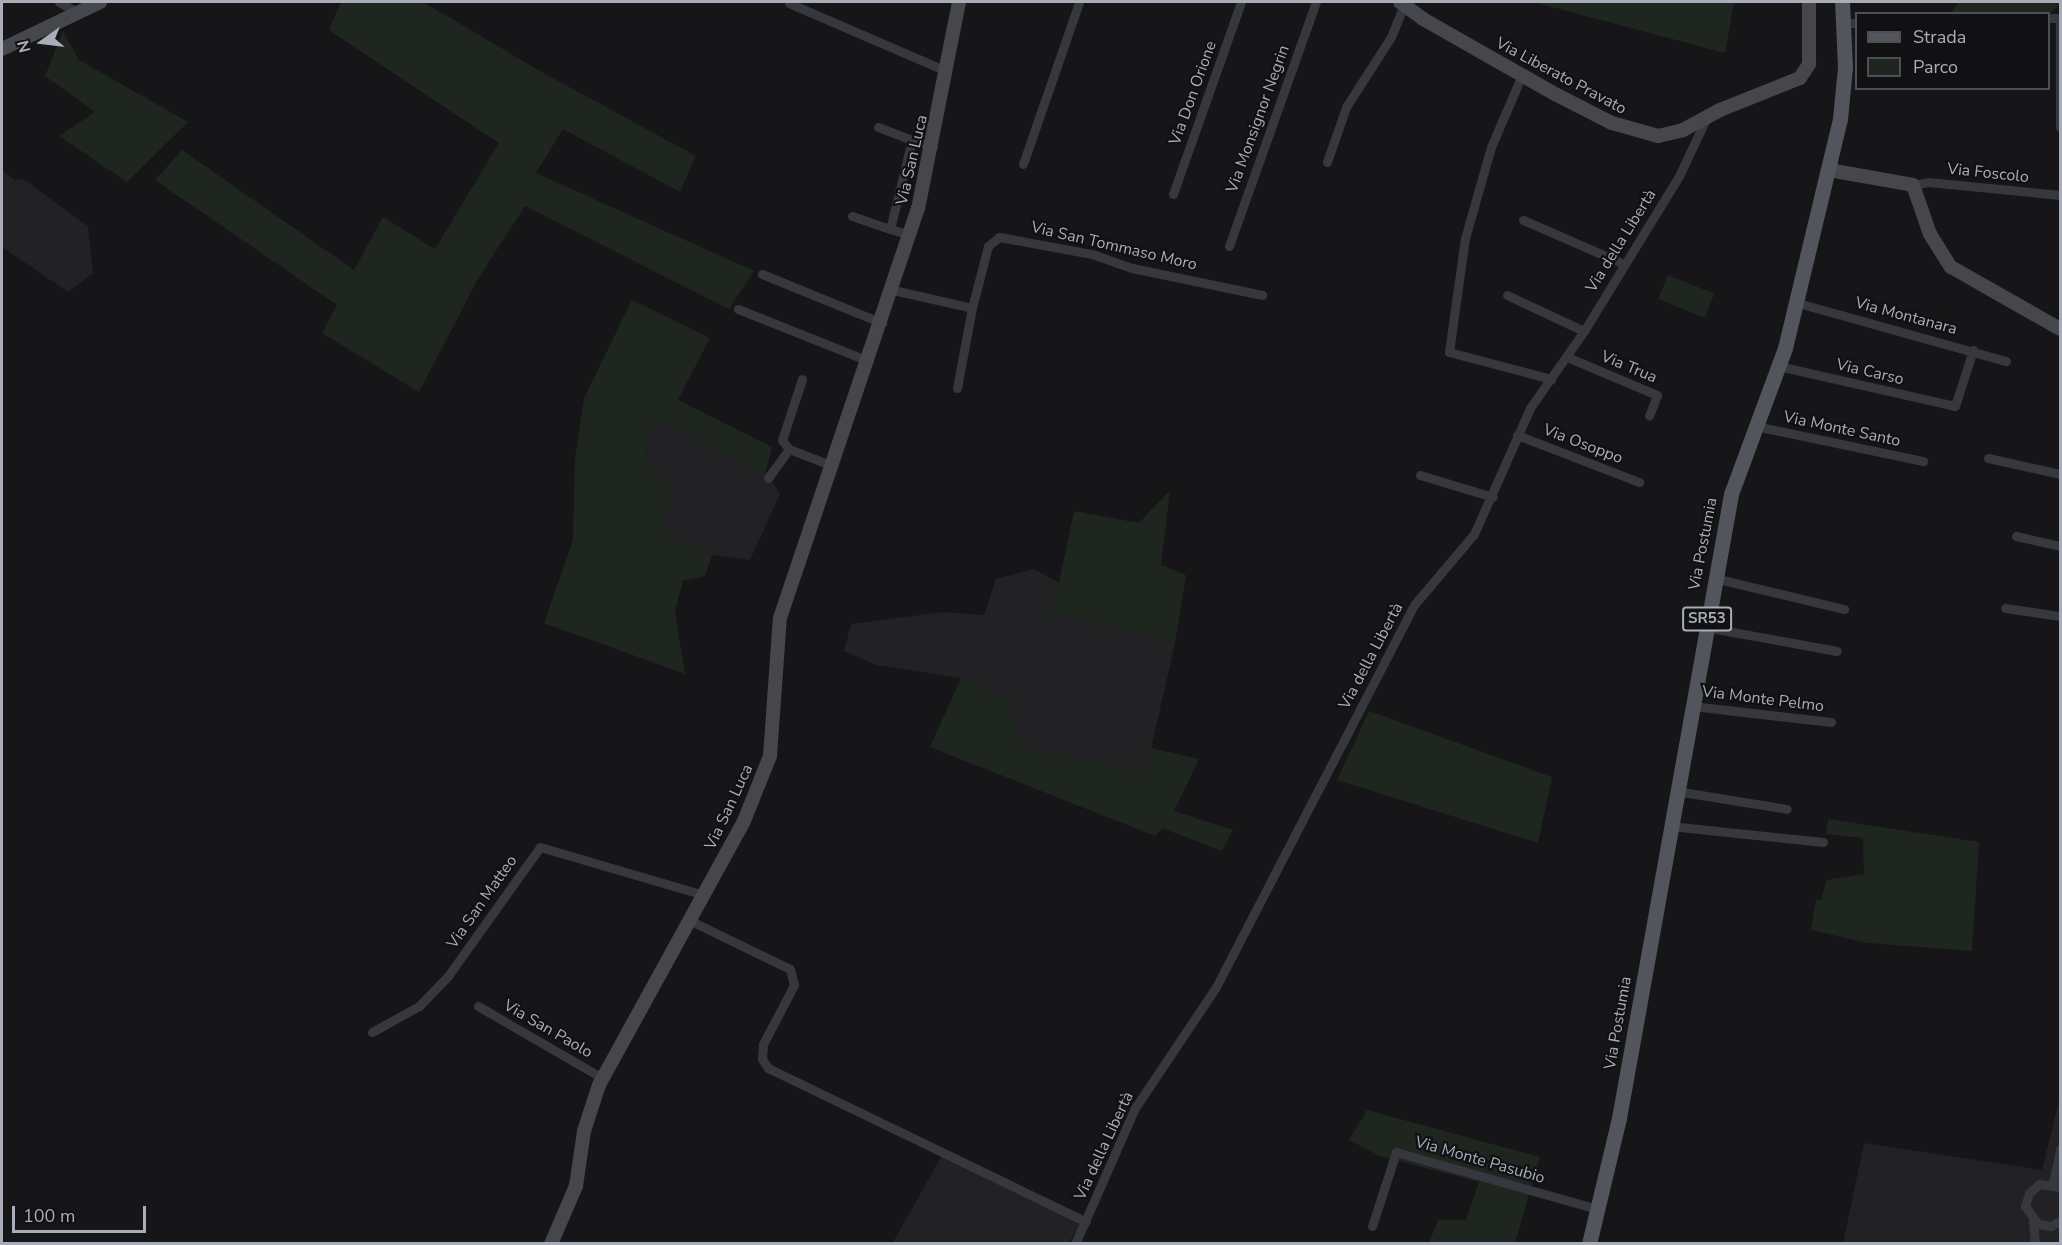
<!DOCTYPE html>
<html>
<head>
<meta charset="utf-8">
<style>
  body { margin:0 }
  #map { position:relative; width:2062px; height:1245px; overflow:hidden; background:#161618; font-family:"Nunito Sans",sans-serif }
  div>[style] { position:absolute }
  .built>* { inset:0; background:#222225 }
  .green>* { inset:0; background:#1e261f; transform-origin:0 0 }
  .street>* { height:9px; margin:-4.5px; padding:0 4.5px; transform-origin:4.5px; border-radius:4.5px; background:#37383d }
  .secondary>* { height:14px; margin:-7px; padding:0 7px; transform-origin:7px; border-radius:7px; background:#45474d }
  .primary>* { height:15px; margin:-7.5px; padding:0 7.5px; transform-origin:7.5px; border-radius:7.5px; background:#53555c }
  span { translate:-50% -50%; white-space:nowrap; text-align:center; line-height:1.15; -webkit-text-stroke:4.5px #111113; paint-order:stroke }
  .shield-label span { padding:2px 4px; background:#111113; border:2px solid; border-radius:4px; -webkit-text-stroke-width:0 }
  .shield-label { font-size:15px; color:#a8adb8; font-weight:700 }
  .street-label { font-size:16px; color:#a8adb8 }
  .frame { position:absolute; inset:0; border:3px solid #a8adb8; pointer-events:none }
  .legend { position:absolute; left:1855px; top:12px; width:195px; height:78px; box-sizing:border-box; background:#111113; border:2px solid #4d4f55; margin:0; padding:8px 10px; list-style:none; font-size:18px; color:#a8adb8 }
  .legend li { display:flex; align-items:center; gap:12px; height:30px }
  .legend b { width:30px; border:2px solid #4d4f55 }
  .north { position:absolute; left:12px; top:12px; width:60px; height:60px; -webkit-text-stroke:4px #111113; paint-order:stroke; rotate:256deg; font-size:16px; font-weight:700; line-height:24px; text-align:center; color:#a8adb8 }
  .north::after { content:''; display:block; margin:auto; width:21px; height:27px; background:#a8adb8; clip-path:polygon(50% 0,100% 100%,50% 72%,0 100%) }
  .scale { position:absolute; left:12px; top:1206px; width:134px; height:27px; box-sizing:border-box; border:3px solid #a8adb8; border-top:0; padding-left:8px; font-size:18px; line-height:21px; white-space:nowrap; color:#a8adb8; -webkit-text-stroke:4px #111113; paint-order:stroke }
</style>
</head>
<body>
<div id="map">
  <div class="built">
    <div style="clip-path:polygon(2px 170px,15px 180px,23px 179px,88px 226px,93px 273px,68px 292px,2px 247px)"></div>
    <div style="clip-path:polygon(676px 426px,765px 475px,766px 472px,780px 494px,750px 560px,712px 555px,663px 536px,672px 495px,646px 455px,652px 427px)"></div>
    <div style="clip-path:polygon(1034px 569px,1059px 583px,1045px 617px,1081px 619px,1175px 643px,1146px 771px,1021px 749px,1009px 701px,961px 678px,877px 665px,844px 651px,851px 624px,943px 612px,984px 615px,996px 579px)"></div>
    <div style="clip-path:polygon(2060px 1096px,2060px 1243px,1843px 1244px,1864px 1143px,2042px 1170px)"></div>
    <div style="clip-path:polygon(945px 1150px,1083px 1223px,1068px 1243px,892px 1244px)"></div>
  </div>
  <div class="green">
    <div style="clip-path:polygon(341px 2px,423px 2px,540px 71px,696px 156px,680px 192px,563px 129px,536px 173px,754px 271px,729px 309px,525px 206px,479px 277px,419px 392px,322px 333px,337px 305px,155px 180px,182px 150px,354px 270px,383px 217px,435px 249px,499px 143px,329px 30px)"></div>
    <div style="clip-path:polygon(1533px 2px,1734px 2px,1725px 53px)"></div>
    <div style="clip-path:polygon(1959px 2px,2060px 2px,2060px 4px,2052px 12px,1950px 13px)"></div>
    <div style="clip-path:polygon(63px 31px,79px 60px,188px 122px,127px 182px,59px 136px,95px 112px,45px 76px)"></div>
    <div style="left:1668px;top:275px;width:50px;height:26px;rotate:22deg"></div>
    <div style="clip-path:polygon(632px 300px,710px 338px,678px 400px,772px 447px,765px 476px,676px 426px,652px 427px,646px 455px,667px 481px,672px 495px,663px 536px,713px 553px,705px 576px,683px 581px,675px 611px,685px 674px,544px 623px,573px 540px,575px 459px,584px 398px)"></div>
    <div style="clip-path:polygon(1170px 490px,1161px 565px,1186px 575px,1175px 643px,1081px 619px,1044px 617px,1059px 583px,1074px 511px,1139px 523px)"></div>
    <div style="clip-path:polygon(961px 678px,1009px 701px,1022px 749px,1146px 771px,1151px 748px,1199px 759px,1174px 811px,1233px 830px,1222px 851px,1162px 828px,1155px 836px,930px 747px)"></div>
    <div style="clip-path:polygon(1369px 711px,1552px 777px,1538px 843px,1337px 780px)"></div>
    <div style="clip-path:polygon(1828px 819px,1979px 842px,1972px 951px,1868px 943px,1811px 930px,1816px 899px,1821px 900px,1826px 880px,1864px 874px,1863px 838px,1826px 834px)"></div>
    <div style="clip-path:polygon(1367px 1110px,1540px 1157px,1515px 1243px,1429px 1243px,1438px 1220px,1466px 1220px,1479px 1182px,1380px 1156px,1349px 1140px)"></div>
  </div>
  <div class="street">
    <div style="left:59px;top:2px;width:21px;rotate:29deg"></div>
    <div style="left:789px;top:3px;width:171px;rotate:23.4deg"></div>
    <div style="left:2048px;top:18px;width:12px"></div>
    <div style="left:2060px;top:18px;width:109px;rotate:90deg"></div>
    <div style="left:1845px;top:23px;width:11px"></div>
    <div style="left:1522px;top:75px;width:78px;rotate:113.3deg"></div>
    <div style="left:1491px;top:147px;width:95px;rotate:105.9deg"></div>
    <div style="left:1465px;top:238px;width:115px;rotate:98deg"></div>
    <div style="left:1449px;top:352px;width:106px;rotate:14.8deg"></div>
    <div style="left:878px;top:127px;width:36px;rotate:21deg"></div>
    <div style="left:1327px;top:162px;width:58px;rotate:-70.9deg"></div>
    <div style="left:1346px;top:107px;width:83px;rotate:-57.3deg"></div>
    <div style="left:1391px;top:37px;width:38px;rotate:-68deg"></div>
    <div style="left:1023px;top:164px;width:171px;rotate:-70.9deg"></div>
    <div style="left:1913px;top:185px;width:15px;rotate:-11deg"></div>
    <div style="left:1928px;top:182px;width:133px;rotate:5.6deg"></div>
    <div style="left:1173px;top:194px;width:204px;rotate:-70.5deg"></div>
    <div style="left:852px;top:216px;width:40px;rotate:18.9deg"></div>
    <div style="left:1523px;top:220px;width:108px;rotate:23.5deg"></div>
    <div style="left:910px;top:235px;width:21px;rotate:-163deg"></div>
    <div style="left:890px;top:229px;width:92px;rotate:-76.1deg"></div>
    <div style="left:912px;top:140px;width:22px;rotate:18deg"></div>
    <div style="left:1229px;top:246px;width:259px;rotate:-70.4deg"></div>
    <div style="left:762px;top:274px;width:130px;rotate:22.2deg"></div>
    <div style="left:893px;top:290px;width:81px;rotate:12.8deg"></div>
    <div style="left:972px;top:308px;width:64px;rotate:-75.5deg"></div>
    <div style="left:988px;top:246px;width:14px;rotate:-39deg"></div>
    <div style="left:999px;top:237px;width:95px;rotate:10.4deg"></div>
    <div style="left:1092px;top:254px;width:42px;rotate:19.3deg"></div>
    <div style="left:1132px;top:268px;width:133px;rotate:11.7deg"></div>
    <div style="left:1507px;top:295px;width:85px;rotate:25.1deg"></div>
    <div style="left:1798px;top:303px;width:216px;rotate:15.6deg"></div>
    <div style="left:738px;top:309px;width:141px;rotate:21.7deg"></div>
    <div style="left:1567px;top:357px;width:98px;rotate:22.9deg"></div>
    <div style="left:1657px;top:395px;width:22px;rotate:111deg"></div>
    <div style="left:1778px;top:366px;width:181px;rotate:12.7deg"></div>
    <div style="left:1955px;top:406px;width:59px;rotate:-72.2deg"></div>
    <div style="left:802px;top:379px;width:64px;rotate:108.2deg"></div>
    <div style="left:782px;top:440px;width:11px;rotate:52deg"></div>
    <div style="left:789px;top:449px;width:47px;rotate:21.1deg"></div>
    <div style="left:957px;top:388px;width:81px;rotate:-79.4deg"></div>
    <div style="left:1755px;top:426px;width:172px;rotate:11.8deg"></div>
    <div style="left:1517px;top:435px;width:131px;rotate:21.1deg"></div>
    <div style="left:1988px;top:458px;width:74px;rotate:12.5deg"></div>
    <div style="left:1420px;top:475px;width:76px;rotate:16.8deg"></div>
    <div style="left:768px;top:478px;width:36px;rotate:-54deg"></div>
    <div style="left:2016px;top:536px;width:45px;rotate:12.8deg"></div>
    <div style="left:1714px;top:578px;width:134px;rotate:13.4deg"></div>
    <div style="left:2005px;top:608px;width:56px;rotate:8.3deg"></div>
    <div style="left:1705px;top:627px;width:134px;rotate:10.3deg"></div>
    <div style="left:1692px;top:706px;width:140px;rotate:6.6deg"></div>
    <div style="left:1676px;top:791px;width:112px;rotate:9.2deg"></div>
    <div style="left:1670px;top:826px;width:154px;rotate:6deg"></div>
    <div style="left:689px;top:920px;width:112px;rotate:25.9deg"></div>
    <div style="left:790px;top:969px;width:16px;rotate:76deg"></div>
    <div style="left:794px;top:985px;width:67px;rotate:117.7deg"></div>
    <div style="left:763px;top:1044px;width:15px;rotate:94deg"></div>
    <div style="left:762px;top:1059px;width:11px;rotate:56deg"></div>
    <div style="left:768px;top:1068px;width:353px;rotate:25.8deg"></div>
    <div style="left:478px;top:1006px;width:143px;rotate:30.1deg"></div>
    <div style="left:372px;top:1032px;width:54px;rotate:-29deg"></div>
    <div style="left:419px;top:1006px;width:42px;rotate:-46deg"></div>
    <div style="left:448px;top:976px;width:158px;rotate:-54.5deg"></div>
    <div style="left:540px;top:847px;width:171px;rotate:16.3deg"></div>
    <div style="left:2053px;top:1183px;width:35px;rotate:-78deg"></div>
    <div style="left:2060px;top:1187px;width:21px;rotate:-172deg"></div>
    <div style="left:2039px;top:1184px;width:13px;rotate:138deg"></div>
    <div style="left:2029px;top:1193px;width:14px;rotate:107deg"></div>
    <div style="left:2025px;top:1206px;width:22px;rotate:54deg"></div>
    <div style="left:2038px;top:1224px;width:13px;rotate:9deg"></div>
    <div style="left:2051px;top:1226px;width:10px;rotate:-29deg"></div>
    <div style="left:2033px;top:1221px;width:23px;rotate:85deg"></div>
    <div style="left:1372px;top:1226px;width:78px;rotate:-72deg"></div>
    <div style="left:1396px;top:1152px;width:209px;rotate:15.8deg"></div>
    <div style="left:1075px;top:1244px;width:149px;rotate:-66.2deg"></div>
    <div style="left:1135px;top:1108px;width:146px;rotate:-56.2deg"></div>
    <div style="left:1216px;top:987px;width:430px;rotate:-62.6deg"></div>
    <div style="left:1414px;top:605px;width:93px;rotate:-49.8deg"></div>
    <div style="left:1474px;top:534px;width:138px;rotate:-66deg"></div>
    <div style="left:1530px;top:408px;width:94px;rotate:-55deg"></div>
    <div style="left:1584px;top:331px;width:182px;rotate:-58.5deg"></div>
    <div style="left:1679px;top:176px;width:63px;rotate:-64.7deg"></div>
  </div>
  <div class="secondary">
    <div style="left:1400px;top:2px;width:29px;rotate:36deg"></div>
    <div style="left:1423px;top:19px;width:154px;rotate:29.6deg"></div>
    <div style="left:1557px;top:95px;width:62px;rotate:27deg"></div>
    <div style="left:1612px;top:123px;width:48px;rotate:15.8deg"></div>
    <div style="left:1658px;top:136px;width:26px;rotate:-13deg"></div>
    <div style="left:1683px;top:130px;width:42px;rotate:-28.4deg"></div>
    <div style="left:1720px;top:110px;width:86px;rotate:-21.8deg"></div>
    <div style="left:1800px;top:78px;width:17px;rotate:-57deg"></div>
    <div style="left:1809px;top:64px;width:62px;rotate:-90deg"></div>
    <div style="left:2px;top:49px;width:109px;rotate:-25.6deg"></div>
    <div style="left:1829px;top:170px;width:85px;rotate:10.1deg"></div>
    <div style="left:1913px;top:185px;width:52px;rotate:70.9deg"></div>
    <div style="left:1930px;top:234px;width:39px;rotate:58deg"></div>
    <div style="left:1951px;top:267px;width:125px;rotate:29.6deg"></div>
    <div style="left:551px;top:1244px;width:63px;rotate:-66.7deg"></div>
    <div style="left:576px;top:1186px;width:56px;rotate:-81.7deg"></div>
    <div style="left:584px;top:1131px;width:48px;rotate:-71.9deg"></div>
    <div style="left:599px;top:1085px;width:301px;rotate:-61.2deg"></div>
    <div style="left:744px;top:821px;width:70px;rotate:-68.2deg"></div>
    <div style="left:770px;top:756px;width:138px;rotate:-85.9deg"></div>
    <div style="left:780px;top:618px;width:432px;rotate:-71.4deg"></div>
    <div style="left:918px;top:209px;width:211px;rotate:-78.8deg"></div>
  </div>
  <div class="primary">
    <div style="left:1589px;top:1244px;width:130px;rotate:-76.6deg"></div>
    <div style="left:1619px;top:1118px;width:634px;rotate:-79.82deg"></div>
    <div style="left:1731px;top:494px;width:156px;rotate:-69.7deg"></div>
    <div style="left:1785px;top:348px;width:236px;rotate:-76.5deg"></div>
    <div style="left:1840px;top:119px;width:52px;rotate:-84.5deg"></div>
    <div style="left:1845px;top:67px;width:65px;rotate:-92.6deg"></div>
  </div>
  <div class="shield-label">
    <span style="left:1707px;top:619px">SR53</span>
  </div>
  <div class="street-label">
    <span style="left:1561px;top:76px;rotate:28deg">Via Liberato Pravato</span>
    <span style="left:1193px;top:93px;rotate:-70deg">Via Don Orione</span>
    <span style="left:1258px;top:119px;rotate:-70deg">Via Monsignor Negrin</span>
    <span style="left:912px;top:160px;rotate:-77deg">Via San Luca</span>
    <span style="left:1988px;top:173px;rotate:6deg">Via Foscolo</span>
    <span style="left:1621px;top:241px;rotate:-58deg">Via della Libertà</span>
    <span style="left:1114px;top:246px;rotate:13deg">Via San Tommaso Moro</span>
    <span style="left:1906px;top:316px;rotate:15deg">Via Montanara</span>
    <span style="left:1629px;top:367px;rotate:23deg">Via Trua</span>
    <span style="left:1870px;top:372px;rotate:13deg">Via Carso</span>
    <span style="left:1842px;top:429px;rotate:12deg">Via Monte Santo</span>
    <span style="left:1583px;top:444px;rotate:21deg">Via Osoppo</span>
    <span style="left:1703px;top:544px;rotate:-79deg">Via Postumia</span>
    <span style="left:1371px;top:656px;rotate:-62deg">Via della Libertà</span>
    <span style="left:1763px;top:699px;rotate:7deg">Via Monte Pelmo</span>
    <span style="left:729px;top:807px;rotate:-65deg">Via San Luca</span>
    <span style="left:482px;top:902px;rotate:-55deg">Via San Matteo</span>
    <span style="left:1618px;top:1023px;rotate:-80deg">Via Postumia</span>
    <span style="left:548px;top:1029px;rotate:30deg">Via San Paolo</span>
    <span style="left:1104px;top:1146px;rotate:-65deg">Via della Libertà</span>
    <span style="left:1480px;top:1160px;rotate:16deg">Via Monte Pasubio</span>
  </div>
  <div class="frame"></div>
  <ul class="legend">
  <li><b style="height:8px;background:#53555c"></b>Strada</li>
  <li><b style="height:16px;background:#1e261f"></b>Parco</li>
  </ul>
  <div class="north">N</div>
  <div class="scale">100 m</div>
</div>
</body>
</html>
